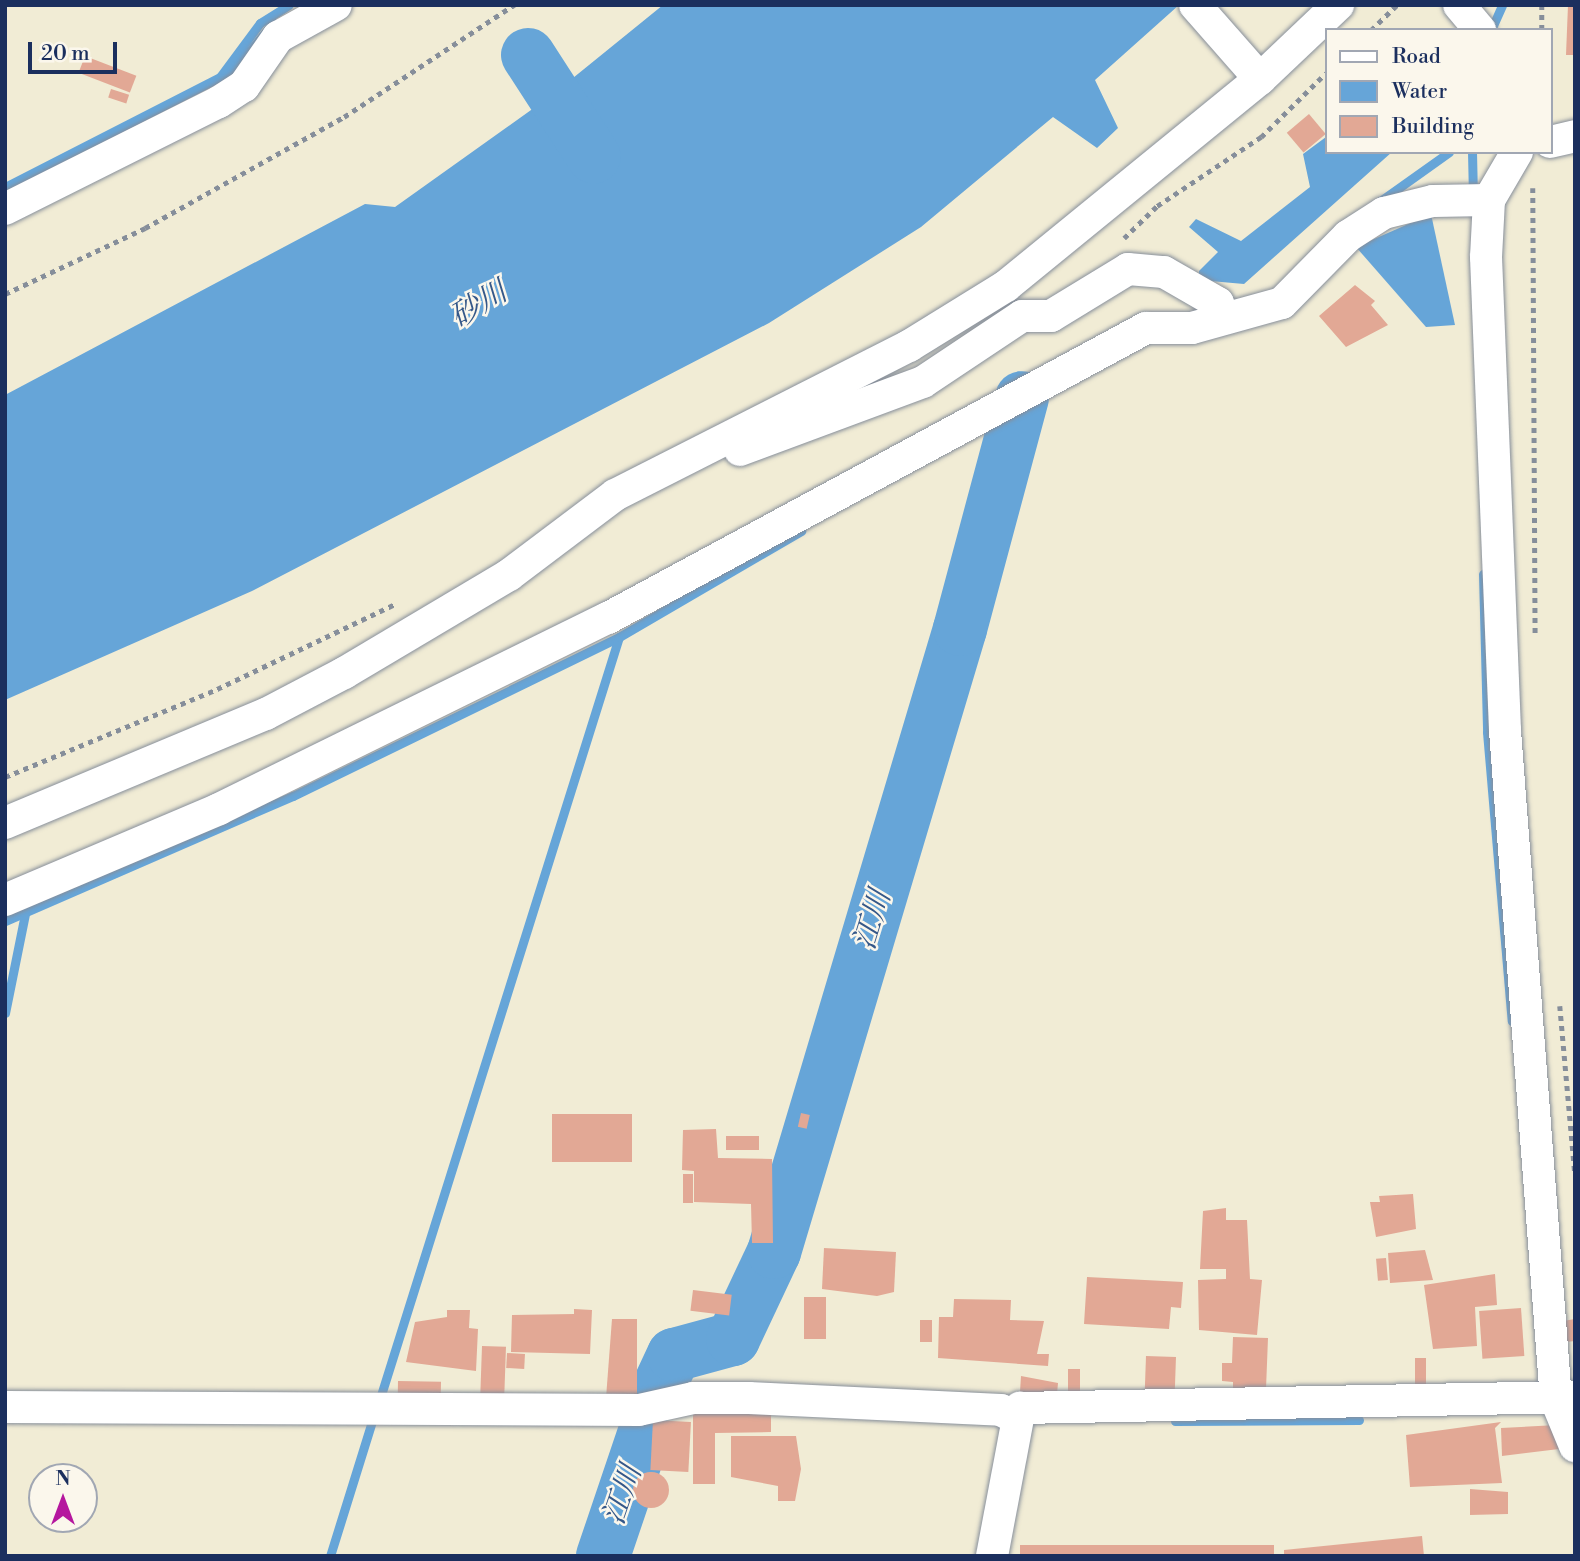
<!DOCTYPE html>
<html>
<head>
<meta charset="utf-8">
<style>
  body { margin:0 }
  #map { position:relative; width:1580px; height:1561px; overflow:hidden; background:#f1ecd5; font-family:"Libre Bodoni","Noto Serif JP",serif }
  div>[style] { position:absolute }
  .water>* { inset:0; background:#66a5d8 }
  .stream>* { height:9px; margin:-4.5px; padding:0 4.5px; transform-origin:4.5px; border-radius:4.5px; background:#66a5d8 }
  .river>* { height:54px; margin:-27px; padding:0 27px; transform-origin:27px; border-radius:27px; background:#66a5d8 }
  .building>* { inset:0; background:#e2a895; transform-origin:0 0 }
  .round { border-radius:50% }
  .path>* { height:4.5px; margin-top:-2.25px; transform-origin:0; background:repeating-linear-gradient(90deg,#868e9a 0 5px,transparent 0 10px) }
  .roads { filter:drop-shadow(0 0 2px #868e9a) drop-shadow(0 0 2px #868e9a) }
  .minor>* { height:32px; margin:-16px; padding:0 16px; transform-origin:16px; border-radius:16px; background:#fff }
  span { translate:-50% -50%; white-space:nowrap; text-align:center; line-height:1.15; -webkit-text-stroke:5px #fbf7ec; paint-order:stroke }
  .water-label { font-size:30px; color:#355889; font-style:italic }
  .frame { position:absolute; inset:0; border:7px solid #1b2f5e; pointer-events:none }
  .legend { position:absolute; left:1325px; top:28px; width:228px; height:126px; box-sizing:border-box; background:#fbf7ec; border:2px solid #a1a7b3; margin:0; padding:9px 12px; list-style:none; font-size:21px; color:#1b2f5e }
  .legend li { display:flex; align-items:center; gap:14px; height:35px }
  .legend b { width:35px; border:2px solid #a1a7b3 }
  .north { position:absolute; left:28px; top:1463px; width:70px; height:70px; box-sizing:border-box; background:#fbf7ec; border:2px solid #a1a7b3; border-radius:50%; rotate:0deg; font-size:19px; font-weight:700; line-height:28px; text-align:center; color:#1b2f5e }
  .north::after { content:''; display:block; margin:auto; width:24px; height:32px; background:#b5179e; clip-path:polygon(50% 0,100% 100%,50% 72%,0 100%) }
  .scale { position:absolute; left:28px; top:42px; width:89px; height:32px; box-sizing:border-box; border:4px solid #1b2f5e; border-top:0; padding-left:9px; font-size:21px; line-height:24px; white-space:nowrap; color:#1b2f5e; -webkit-text-stroke:5px #fbf7ec; paint-order:stroke }
</style>
</head>
<body>
<div id="map">
  <div class="water">
    <div style="clip-path:polygon(663px 5px,1179px 5px,1095px 80px,1118px 128px,1097px 148px,1053px 117px,921px 227px,769px 323px,252px 591px,5px 700px,5px 395px,365px 204px,395px 207px,552px 95px)"></div>
    <div style="clip-path:polygon(1326px 137px,1326px 152px,1392px 152px,1244px 284px,1199px 280px,1199px 271px,1218px 252px,1189px 227px,1196px 219px,1241px 241px,1310px 187px,1303px 154px)"></div>
    <div style="clip-path:polygon(1431px 214px,1455px 325px,1426px 327px,1356px 247px)"></div>
  </div>
  <div class="stream">
    <div style="left:1491px;top:30px;width:27px;rotate:-66deg"></div>
    <div style="left:222px;top:84px;width:80px;rotate:-50.1deg"></div>
    <div style="left:1472px;top:152px;width:44px;rotate:88.7deg"></div>
    <div style="left:5px;top:187px;width:242px;rotate:-27.1deg"></div>
    <div style="left:220px;top:77px;width:67px;rotate:-53.5deg"></div>
    <div style="left:260px;top:23px;width:34px;rotate:-32deg"></div>
    <div style="left:1379px;top:202px;width:86px;rotate:-35.5deg"></div>
    <div style="left:1483px;top:574px;width:158px;rotate:88.5deg"></div>
    <div style="left:1487px;top:732px;width:290px;rotate:85.1deg"></div>
    <div style="left:5px;top:921px;width:314px;rotate:-23.5deg"></div>
    <div style="left:293px;top:796px;width:363px;rotate:-26deg"></div>
    <div style="left:5px;top:1013px;width:101px;rotate:-78.6deg"></div>
    <div style="left:381px;top:1395px;width:794px;rotate:-72.57deg"></div>
    <div style="left:619px;top:637px;width:211px;rotate:-30.2deg"></div>
    <div style="left:1175px;top:1421px;width:184px;rotate:-0.3deg"></div>
    <div style="left:330px;top:1556px;width:141px;rotate:-72.7deg"></div>
  </div>
  <div class="river">
    <div style="left:528px;top:55px;width:121px;rotate:57.1deg"></div>
    <div style="left:657px;top:1391px;width:40px;rotate:-65deg"></div>
    <div style="left:674px;top:1355px;width:61px;rotate:-15.2deg"></div>
    <div style="left:733px;top:1339px;width:96px;rotate:-64.8deg"></div>
    <div style="left:774px;top:1252px;width:650px;rotate:-73.38deg"></div>
    <div style="left:960px;top:629px;width:239px;rotate:-75deg"></div>
    <div style="left:603px;top:1556px;width:128px;rotate:-71.3deg"></div>
  </div>
  <div class="building">
    <div style="clip-path:polygon(1568px 5px,1575px 5px,1575px 55px,1566px 55px)"></div>
    <div style="left:85px;top:56px;width:55px;height:18px;rotate:21deg"></div>
    <div style="left:111px;top:89px;width:19px;height:9px;rotate:18deg"></div>
    <div style="left:1309px;top:114px;width:26px;height:29px;rotate:50deg"></div>
    <div style="clip-path:polygon(1355px 285px,1375px 301px,1371px 305px,1388px 325px,1346px 347px,1319px 316px)"></div>
    <div style="left:801px;top:1113px;width:9px;height:14px;rotate:13deg"></div>
    <div style="left:632px;top:1114px;width:48px;height:80px;rotate:90deg"></div>
    <div style="clip-path:polygon(716px 1129px,718px 1158px,772px 1159px,773px 1243px,752px 1243px,751px 1204px,694px 1202px,694px 1171px,682px 1170px,683px 1130px)"></div>
    <div style="left:759px;top:1136px;width:14px;height:33px;rotate:90deg"></div>
    <div style="left:683px;top:1174px;width:10px;height:29px"></div>
    <div style="clip-path:polygon(1413px 1194px,1416px 1229px,1376px 1237px,1370px 1202px,1380px 1202px,1379px 1196px)"></div>
    <div style="clip-path:polygon(1226px 1208px,1226px 1220px,1247px 1220px,1250px 1279px,1262px 1280px,1257px 1335px,1199px 1330px,1198px 1280px,1226px 1279px,1226px 1269px,1200px 1269px,1203px 1211px)"></div>
    <div style="clip-path:polygon(824px 1248px,896px 1252px,894px 1292px,877px 1296px,822px 1289px)"></div>
    <div style="clip-path:polygon(1425px 1250px,1433px 1280px,1390px 1283px,1388px 1253px)"></div>
    <div style="left:1386px;top:1258px;width:22px;height:10px;rotate:85deg"></div>
    <div style="clip-path:polygon(1495px 1274px,1497px 1305px,1475px 1307px,1477px 1346px,1433px 1349px,1424px 1285px)"></div>
    <div style="clip-path:polygon(1087px 1277px,1183px 1282px,1181px 1308px,1171px 1307px,1169px 1329px,1084px 1324px)"></div>
    <div style="left:693px;top:1290px;width:39px;height:21px;rotate:7deg"></div>
    <div style="left:804px;top:1297px;width:22px;height:42px"></div>
    <div style="clip-path:polygon(954px 1299px,1011px 1300px,1010px 1320px,1044px 1321px,1037px 1354px,1049px 1354px,1048px 1366px,938px 1358px,939px 1317px,953px 1317px)"></div>
    <div style="left:1521px;top:1308px;width:48px;height:42px;rotate:86deg"></div>
    <div style="clip-path:polygon(574px 1309px,592px 1310px,590px 1354px,511px 1352px,512px 1315px,574px 1314px)"></div>
    <div style="clip-path:polygon(447px 1310px,470px 1310px,469px 1328px,478px 1329px,476px 1371px,406px 1362px,415px 1322px,447px 1317px)"></div>
    <div style="clip-path:polygon(612px 1319px,637px 1319px,637px 1397px,606px 1398px)"></div>
    <div style="clip-path:polygon(1575px 1319px,1575px 1341px,1566px 1342px,1563px 1321px)"></div>
    <div style="left:920px;top:1320px;width:12px;height:22px"></div>
    <div style="clip-path:polygon(1233px 1337px,1268px 1338px,1266px 1389px,1233px 1388px,1233px 1382px,1222px 1381px,1222px 1363px,1232px 1363px)"></div>
    <div style="left:482px;top:1346px;width:24px;height:48px;rotate:2deg"></div>
    <div style="left:507px;top:1353px;width:18px;height:15px;rotate:3deg"></div>
    <div style="left:1146px;top:1356px;width:30px;height:33px;rotate:2deg"></div>
    <div style="left:1415px;top:1358px;width:11px;height:29px"></div>
    <div style="left:1068px;top:1369px;width:12px;height:29px"></div>
    <div style="clip-path:polygon(1021px 1376px,1058px 1383px,1057px 1394px,1020px 1392px)"></div>
    <div style="left:398px;top:1381px;width:43px;height:13px;rotate:1deg"></div>
    <div style="clip-path:polygon(771px 1408px,771px 1432px,715px 1433px,715px 1484px,693px 1484px,693px 1409px)"></div>
    <div style="left:653px;top:1420px;width:38px;height:50px;rotate:3deg"></div>
    <div style="clip-path:polygon(1501px 1422px,1495px 1428px,1502px 1483px,1410px 1487px,1406px 1435px)"></div>
    <div style="clip-path:polygon(1557px 1425px,1559px 1449px,1502px 1456px,1501px 1428px)"></div>
    <div style="clip-path:polygon(731px 1436px,796px 1436px,801px 1469px,795px 1501px,778px 1501px,778px 1486px,731px 1477px)"></div>
    <div class="round" style="left:633px;top:1472px;width:36px;height:36px"></div>
    <div style="clip-path:polygon(1470px 1489px,1508px 1492px,1508px 1514px,1470px 1515px)"></div>
    <div style="clip-path:polygon(1422px 1536px,1424px 1556px,1284px 1556px,1284px 1550px)"></div>
    <div style="left:1274px;top:1545px;width:11px;height:254px;rotate:90deg"></div>
  </div>
  <div class="path">
    <div style="left:1542px;top:5px;width:25px;rotate:90deg"></div>
    <div style="left:1371px;top:30px;width:36px;rotate:-44deg"></div>
    <div style="left:1533px;top:188px;width:446px;rotate:89.7deg"></div>
    <div style="left:1124px;top:238px;width:46px;rotate:-44.1deg"></div>
    <div style="left:1157px;top:206px;width:125px;rotate:-33.6deg"></div>
    <div style="left:1261px;top:137px;width:91px;rotate:-44.6deg"></div>
    <div style="left:5px;top:294px;width:155px;rotate:-25.2deg"></div>
    <div style="left:145px;top:228px;width:228px;rotate:-29.2deg"></div>
    <div style="left:344px;top:117px;width:204px;rotate:-33.4deg"></div>
    <div style="left:5px;top:777px;width:230px;rotate:-22.5deg"></div>
    <div style="left:217px;top:689px;width:199px;rotate:-25.5deg"></div>
    <div style="left:1560px;top:1006px;width:170px;rotate:84.9deg"></div>
  </div>
  <div class="roads">
    <div class="minor">
      <div style="left:1195px;top:5px;width:98px;rotate:48.7deg"></div>
      <div style="left:1459px;top:5px;width:33px;rotate:50deg"></div>
      <div style="left:1550px;top:142px;width:26px;rotate:-13deg"></div>
      <div style="left:1517px;top:152px;width:56px;rotate:120.3deg"></div>
      <div style="left:1489px;top:200px;width:57px;rotate:93deg"></div>
      <div style="left:1486px;top:257px;width:474px;rotate:87.7deg"></div>
      <div style="left:1505px;top:731px;width:671px;rotate:85.64deg"></div>
      <div style="left:1556px;top:1400px;width:50px;rotate:67.6deg"></div>
      <div style="left:5px;top:209px;width:239px;rotate:-26.6deg"></div>
      <div style="left:219px;top:102px;width:30px;rotate:-33deg"></div>
      <div style="left:244px;top:86px;width:60px;rotate:-55.2deg"></div>
      <div style="left:278px;top:37px;width:66px;rotate:-28.9deg"></div>
      <div style="left:740px;top:450px;width:195px;rotate:-20.4deg"></div>
      <div style="left:923px;top:382px;width:119px;rotate:-33.7deg"></div>
      <div style="left:1022px;top:316px;width:29px"></div>
      <div style="left:1051px;top:316px;width:90px;rotate:-31.4deg"></div>
      <div style="left:1128px;top:269px;width:36px;rotate:5deg"></div>
      <div style="left:1164px;top:272px;width:62px;rotate:29.9deg"></div>
      <div style="left:1218px;top:303px;width:16px;rotate:75deg"></div>
      <div style="left:5px;top:823px;width:283px;rotate:-22.7deg"></div>
      <div style="left:266px;top:714px;width:88px;rotate:-27.7deg"></div>
      <div style="left:344px;top:673px;width:192px;rotate:-30.7deg"></div>
      <div style="left:509px;top:575px;width:133px;rotate:-37deg"></div>
      <div style="left:615px;top:495px;width:330px;rotate:-26.9deg"></div>
      <div style="left:909px;top:346px;width:114px;rotate:-31.7deg"></div>
      <div style="left:1006px;top:286px;width:328px;rotate:-39.2deg"></div>
      <div style="left:1260px;top:79px;width:108px;rotate:-43.5deg"></div>
      <div style="left:5px;top:900px;width:233px;rotate:-23deg"></div>
      <div style="left:219px;top:809px;width:433px;rotate:-26.2deg"></div>
      <div style="left:608px;top:618px;width:611px;rotate:-28.33deg"></div>
      <div style="left:1146px;top:328px;width:46px"></div>
      <div style="left:1192px;top:328px;width:93px;rotate:-15.5deg"></div>
      <div style="left:1282px;top:303px;width:94px;rotate:-45.4deg"></div>
      <div style="left:1348px;top:236px;width:43px;rotate:-32.6deg"></div>
      <div style="left:1384px;top:213px;width:50px;rotate:-13.8deg"></div>
      <div style="left:1433px;top:201px;width:56px;rotate:-1deg"></div>
      <div style="left:5px;top:1407px;width:634px;rotate:0.27deg"></div>
      <div style="left:639px;top:1410px;width:55px;rotate:-12.5deg"></div>
      <div style="left:693px;top:1398px;width:56px"></div>
      <div style="left:749px;top:1398px;width:252px;rotate:2.7deg"></div>
      <div style="left:1001px;top:1410px;width:15px;rotate:28deg"></div>
      <div style="left:992px;top:1556px;width:151px;rotate:-79.3deg"></div>
      <div style="left:1020px;top:1408px;width:555px;rotate:-1.14deg"></div>
    </div>
  </div>
  <div class="water-label">
    <span style="left:479px;top:305px;rotate:-31deg">砂川</span>
    <span style="left:873px;top:920px;rotate:-73deg">江川</span>
    <span style="left:623px;top:1495px;rotate:-71deg">江川</span>
  </div>
  <div class="frame"></div>
  <ul class="legend">
  <li><b style="height:9px;background:#fff"></b>Road</li>
  <li><b style="height:19px;background:#66a5d8"></b>Water</li>
  <li><b style="height:19px;background:#e2a895"></b>Building</li>
  </ul>
  <div class="north">N</div>
  <div class="scale">20 m</div>
</div>
</body>
</html>
